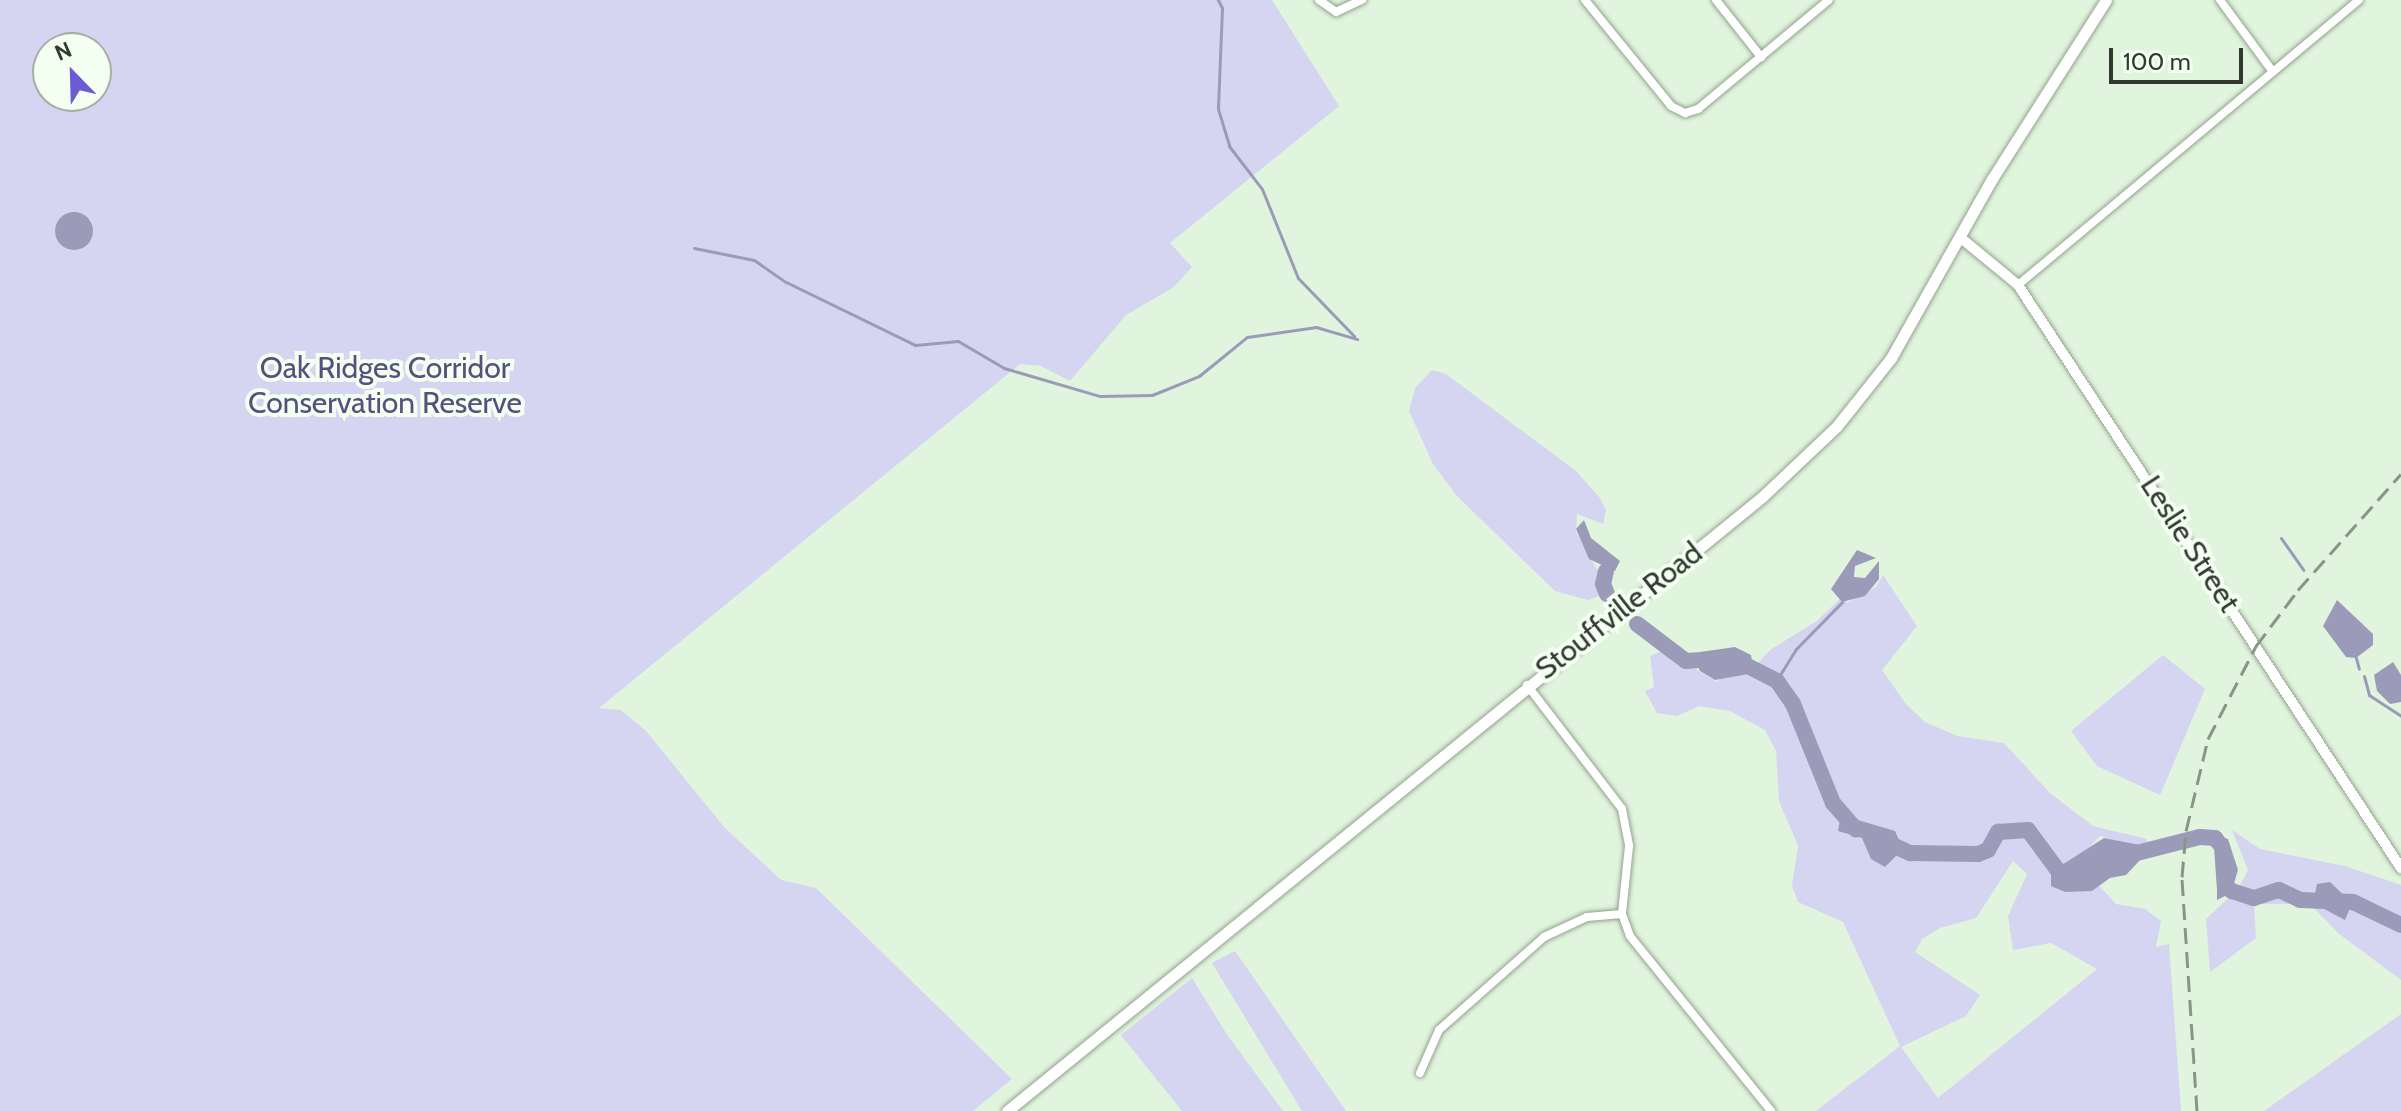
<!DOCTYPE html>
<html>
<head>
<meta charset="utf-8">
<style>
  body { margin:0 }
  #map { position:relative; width:2401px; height:1111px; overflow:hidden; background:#e1f4dd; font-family:Cabin,sans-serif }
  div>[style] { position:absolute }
  .green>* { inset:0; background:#d5d5f1 }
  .water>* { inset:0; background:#9b9bb9 }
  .round { border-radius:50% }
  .stream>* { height:3px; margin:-1.5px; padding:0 1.5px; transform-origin:1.5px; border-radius:1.5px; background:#9b9bb9 }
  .river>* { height:16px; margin:-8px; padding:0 8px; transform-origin:8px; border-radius:8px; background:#9b9bb9 }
  .roads { filter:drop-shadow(0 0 2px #92a38e) drop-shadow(0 0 2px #92a38e) }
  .minor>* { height:8px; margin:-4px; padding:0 4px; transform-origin:4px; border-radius:4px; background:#fff }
  .tertiary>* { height:10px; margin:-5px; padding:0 5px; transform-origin:5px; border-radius:5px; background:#fff }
  .secondary>* { height:11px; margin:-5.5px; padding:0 5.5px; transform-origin:5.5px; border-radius:5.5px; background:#fff }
  .rail>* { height:3px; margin-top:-1.5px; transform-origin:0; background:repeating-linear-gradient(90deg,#899686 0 16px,transparent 0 24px) }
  span { translate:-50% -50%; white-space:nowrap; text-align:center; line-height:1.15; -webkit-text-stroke:8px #f3fff1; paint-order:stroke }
  .park-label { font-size:30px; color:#53517e }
  .street-label { font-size:30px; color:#323931 }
  .north { position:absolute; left:32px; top:32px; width:80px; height:80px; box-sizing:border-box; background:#f3fff1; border:2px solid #a6b0a4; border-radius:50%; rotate:337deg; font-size:22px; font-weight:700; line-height:32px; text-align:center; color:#323931 }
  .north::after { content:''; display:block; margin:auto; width:28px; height:36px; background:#6b5bd5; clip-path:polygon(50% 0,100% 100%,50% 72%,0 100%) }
  .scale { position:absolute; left:2109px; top:48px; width:134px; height:36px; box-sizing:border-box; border:4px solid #323931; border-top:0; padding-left:10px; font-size:24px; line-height:28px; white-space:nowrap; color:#323931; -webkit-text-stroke:6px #f3fff1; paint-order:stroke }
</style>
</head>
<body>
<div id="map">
  <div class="green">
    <div style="clip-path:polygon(evenodd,0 0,1272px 0,1339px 106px,1170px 243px,1192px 267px,1174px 287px,1126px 315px,1070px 381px,1041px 366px,1020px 364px,599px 708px,621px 710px,646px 731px,724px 827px,781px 880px,816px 888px,1012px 1079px,973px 1111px,0 1111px,0 0,48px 48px,96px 48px,96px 96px,48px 96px,48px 48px)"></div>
    <div style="clip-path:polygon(1432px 370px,1446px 374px,1576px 471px,1600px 498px,1606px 510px,1603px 524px,1577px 514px,1576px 532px,1596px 568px,1609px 577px,1602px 595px,1588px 600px,1555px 591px,1457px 496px,1433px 464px,1409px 411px,1415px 388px)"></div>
    <div style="clip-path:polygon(evenodd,1883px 575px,1917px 626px,1882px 670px,1906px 704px,1925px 722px,1957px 736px,2004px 743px,2050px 793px,2093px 826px,2147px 839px,2147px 850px,2100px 836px,2076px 861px,2116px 904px,2145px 909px,2161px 921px,2156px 947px,2169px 944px,2181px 1111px,1816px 1111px,1900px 1046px,1843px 922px,1798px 902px,1792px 886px,1798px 846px,1779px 801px,1776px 751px,1765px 730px,1730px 711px,1699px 706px,1677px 716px,1657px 713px,1645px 691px,1654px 687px,1650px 656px,1664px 650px,1717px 682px,1729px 671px,1750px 672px,1770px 650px,1817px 621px,1843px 596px,1847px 603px,1876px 587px,1883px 575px,2013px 861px,2027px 874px,2008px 916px,2013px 950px,2051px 943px,2097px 969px,1938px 1098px,1901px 1047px,1966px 1016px,1980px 995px,1915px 952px,1922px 939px,1940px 928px,1976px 918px,2013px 861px)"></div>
    <div style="clip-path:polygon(2163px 655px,2205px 689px,2160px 795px,2097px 766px,2071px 731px)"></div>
    <div style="clip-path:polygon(2232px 830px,2260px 849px,2345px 866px,2401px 885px,2401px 980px,2338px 933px,2310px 904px,2254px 904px,2256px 938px,2210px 972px,2206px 919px,2238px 889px,2248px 870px)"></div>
    <div style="clip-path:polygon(1235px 951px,1346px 1111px,1302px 1111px,1212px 963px)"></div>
    <div style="clip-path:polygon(1192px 978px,1226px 1033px,1283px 1111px,1182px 1111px,1121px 1035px)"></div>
    <div style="clip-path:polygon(2401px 1014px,2401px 1111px,2264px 1111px)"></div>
  </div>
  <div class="water">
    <div class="round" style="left:55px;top:212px;width:38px;height:38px"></div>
    <div style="clip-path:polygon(1584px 520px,1591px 538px,1620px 561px,1615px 571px,1589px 559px,1576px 529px)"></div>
    <div style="clip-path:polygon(1857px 550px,1876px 558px,1855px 566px,1854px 577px,1865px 578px,1879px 561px,1879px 579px,1865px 596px,1842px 602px,1831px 589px)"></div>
    <div style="clip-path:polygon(2337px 600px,2373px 634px,2373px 645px,2356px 658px,2346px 657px,2323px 626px)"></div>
    <div style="clip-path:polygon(1735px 647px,1751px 655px,1754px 673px,1715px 680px,1700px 671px,1694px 657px,1700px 652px)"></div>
    <div style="clip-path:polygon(2393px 662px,2401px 675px,2401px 702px,2390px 704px,2377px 691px,2374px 675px)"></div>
    <div style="clip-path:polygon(1841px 815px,1895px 831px,1903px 849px,1885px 867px,1871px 859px,1862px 838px,1838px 831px)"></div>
    <div style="clip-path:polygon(2217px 836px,2228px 839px,2238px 870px,2231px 893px,2217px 900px)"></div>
    <div style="clip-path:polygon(2104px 838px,2145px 846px,2143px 857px,2126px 875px,2110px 878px,2092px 891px,2065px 892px,2051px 886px,2051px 872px)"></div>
    <div style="clip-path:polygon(2330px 882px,2352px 903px,2345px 920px,2313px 903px,2317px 884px)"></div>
  </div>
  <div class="stream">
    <div style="left:1218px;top:0;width:9px;rotate:63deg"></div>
    <div style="left:1222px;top:8px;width:101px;rotate:92.3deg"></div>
    <div style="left:1218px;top:109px;width:39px;rotate:73deg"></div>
    <div style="left:1229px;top:146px;width:54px;rotate:52.5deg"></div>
    <div style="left:1262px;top:189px;width:96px;rotate:68deg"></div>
    <div style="left:1298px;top:278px;width:81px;rotate:46deg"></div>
    <div style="left:694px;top:248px;width:61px;rotate:11.3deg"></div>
    <div style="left:754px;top:260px;width:39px;rotate:35deg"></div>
    <div style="left:786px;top:282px;width:144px;rotate:26deg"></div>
    <div style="left:915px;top:345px;width:43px;rotate:-5.3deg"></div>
    <div style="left:958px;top:341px;width:53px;rotate:30.4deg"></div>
    <div style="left:1004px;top:368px;width:100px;rotate:16.3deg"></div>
    <div style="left:1100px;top:396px;width:52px;rotate:-1.1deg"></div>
    <div style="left:1152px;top:395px;width:51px;rotate:-22deg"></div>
    <div style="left:1199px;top:376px;width:62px;rotate:-39.1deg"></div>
    <div style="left:1247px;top:337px;width:70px;rotate:-8.2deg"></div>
    <div style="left:1316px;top:327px;width:43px;rotate:16.3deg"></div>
    <div style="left:2281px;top:538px;width:39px;rotate:55deg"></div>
    <div style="left:2356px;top:658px;width:11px;rotate:75deg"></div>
    <div style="left:2364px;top:676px;width:20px;rotate:75deg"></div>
    <div style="left:2369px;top:695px;width:38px;rotate:33deg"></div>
    <div style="left:1776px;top:681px;width:38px;rotate:-58deg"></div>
    <div style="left:1796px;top:649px;width:66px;rotate:-45.6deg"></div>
  </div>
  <div class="river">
    <div style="left:1606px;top:571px;width:13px;rotate:103deg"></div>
    <div style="left:1603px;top:584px;width:11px;rotate:68deg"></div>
    <div style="left:1637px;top:624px;width:61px;rotate:37.1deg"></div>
    <div style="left:1686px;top:661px;width:27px;rotate:-4deg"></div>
    <div style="left:1736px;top:660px;width:46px;rotate:27.1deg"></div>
    <div style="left:1777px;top:681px;width:28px;rotate:55deg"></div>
    <div style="left:1793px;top:704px;width:107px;rotate:68deg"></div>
    <div style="left:1833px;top:803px;width:35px;rotate:49deg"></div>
    <div style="left:1884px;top:841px;width:29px;rotate:25deg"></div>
    <div style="left:1910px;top:853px;width:68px;rotate:0.8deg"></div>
    <div style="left:1978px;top:854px;width:11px;rotate:-22deg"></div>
    <div style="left:1988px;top:850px;width:21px;rotate:-61deg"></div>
    <div style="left:1998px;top:832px;width:30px;rotate:-4deg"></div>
    <div style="left:2028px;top:830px;width:47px;rotate:53.6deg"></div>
    <div style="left:2056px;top:868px;width:14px;rotate:45deg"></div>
    <div style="left:2066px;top:878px;width:8px;rotate:-23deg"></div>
    <div style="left:2125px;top:856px;width:77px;rotate:-14.2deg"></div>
    <div style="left:2200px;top:837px;width:15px;rotate:4deg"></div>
    <div style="left:2215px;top:838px;width:11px;rotate:52deg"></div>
    <div style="left:2222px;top:847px;width:39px;rotate:86deg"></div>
    <div style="left:2225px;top:886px;width:9px;rotate:36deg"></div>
    <div style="left:2232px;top:891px;width:23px;rotate:18deg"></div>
    <div style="left:2254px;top:898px;width:26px;rotate:-18deg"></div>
    <div style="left:2279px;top:890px;width:23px;rotate:25deg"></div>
    <div style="left:2300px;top:900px;width:53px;rotate:2.2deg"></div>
    <div style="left:2353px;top:902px;width:53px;rotate:25.6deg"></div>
  </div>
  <div class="roads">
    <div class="minor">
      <div style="left:1319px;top:0;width:21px;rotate:35deg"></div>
      <div style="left:1336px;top:12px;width:29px;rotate:-25deg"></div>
      <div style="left:1585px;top:0;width:136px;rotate:50.9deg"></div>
      <div style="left:1671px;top:106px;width:16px;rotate:27deg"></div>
      <div style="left:1685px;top:113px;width:14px;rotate:-17deg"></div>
      <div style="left:1698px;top:109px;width:170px;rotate:-39.8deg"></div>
      <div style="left:1716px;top:0;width:73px;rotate:51.7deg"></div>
      <div style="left:2220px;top:0;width:89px;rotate:53.6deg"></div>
      <div style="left:2018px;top:285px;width:444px;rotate:-39.9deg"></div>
      <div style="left:1527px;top:685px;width:156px;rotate:52.5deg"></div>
      <div style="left:1622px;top:809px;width:38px;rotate:79deg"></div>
      <div style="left:1629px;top:846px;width:68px;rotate:95.9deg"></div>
      <div style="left:1622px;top:914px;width:23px;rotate:70deg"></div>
      <div style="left:1630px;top:936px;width:225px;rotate:51.1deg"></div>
      <div style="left:1420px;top:1073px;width:47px;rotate:-66.2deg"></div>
      <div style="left:1439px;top:1030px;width:140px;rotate:-41.5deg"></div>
      <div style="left:1544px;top:937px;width:47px;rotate:-24.9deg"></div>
      <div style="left:1587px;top:917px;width:35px;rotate:-5deg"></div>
    </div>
    <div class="tertiary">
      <div style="left:1961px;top:238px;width:74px;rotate:39.5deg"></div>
      <div style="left:2018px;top:285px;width:698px;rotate:56.7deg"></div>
    </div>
    <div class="secondary">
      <div style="left:1007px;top:1111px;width:973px;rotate:-39.12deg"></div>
      <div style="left:1762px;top:497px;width:103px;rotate:-43.4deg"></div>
      <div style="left:1837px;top:426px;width:87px;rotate:-51.5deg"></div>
      <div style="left:1891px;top:358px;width:206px;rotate:-60.6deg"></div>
      <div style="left:1992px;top:179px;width:212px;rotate:-57.5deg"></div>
    </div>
  </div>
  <div class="rail">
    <div style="left:2197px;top:1111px;width:234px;rotate:-93.7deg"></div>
    <div style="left:2182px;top:877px;width:46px;rotate:-85deg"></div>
    <div style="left:2186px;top:831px;width:95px;rotate:-76.6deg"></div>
    <div style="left:2208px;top:739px;width:105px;rotate:-62.7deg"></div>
    <div style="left:2256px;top:646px;width:70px;rotate:-53.1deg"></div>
    <div style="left:2298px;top:590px;width:155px;rotate:-48.4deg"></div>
  </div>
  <div class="park-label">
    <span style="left:385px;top:385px">Oak Ridges Corridor<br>Conservation Reserve</span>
  </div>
  <div class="street-label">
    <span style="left:2190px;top:544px;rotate:57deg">Leslie Street</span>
    <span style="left:1619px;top:611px;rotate:-38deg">Stouffville Road</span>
  </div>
  <div class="north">N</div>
  <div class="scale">100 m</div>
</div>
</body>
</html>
